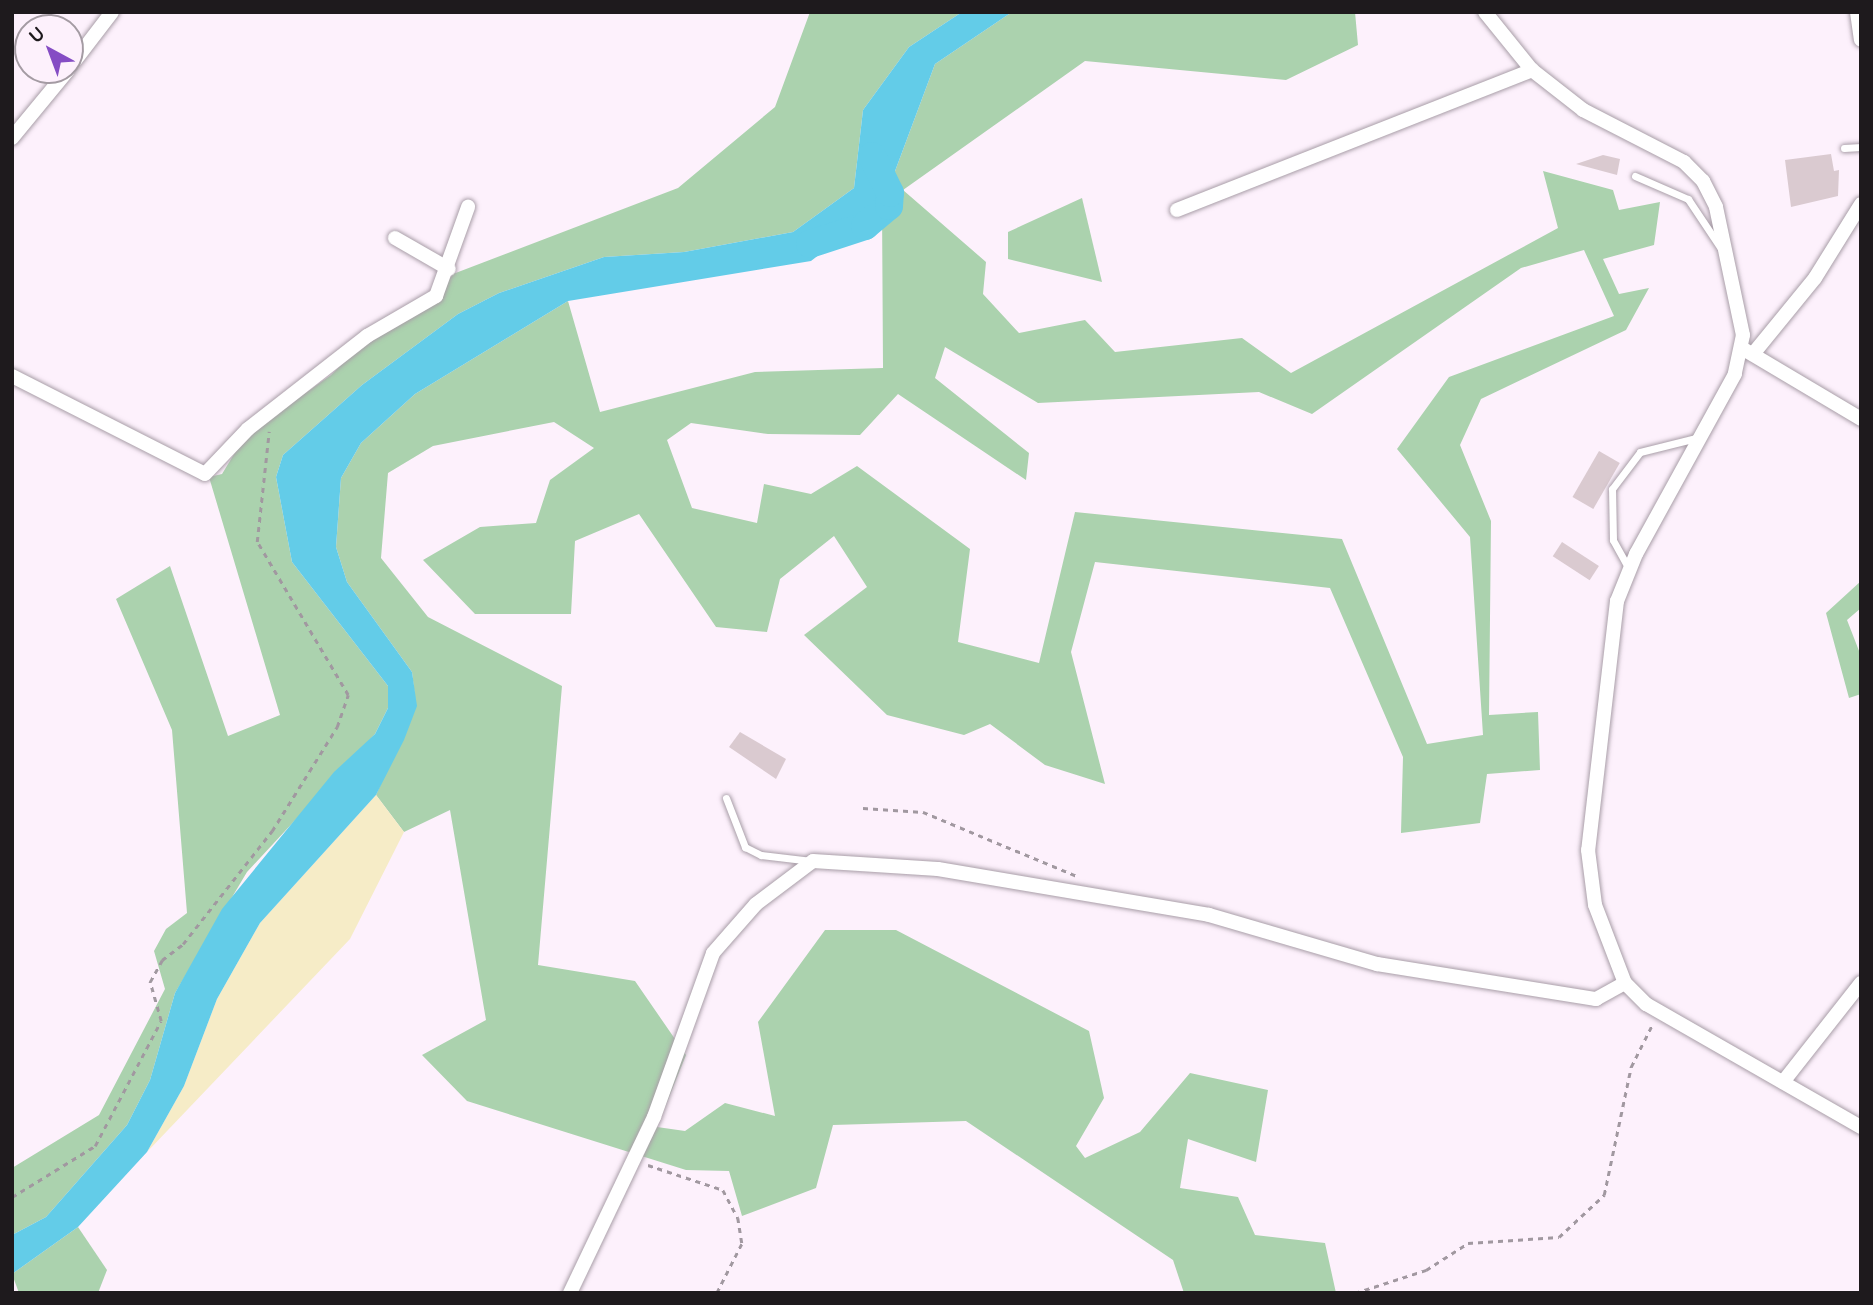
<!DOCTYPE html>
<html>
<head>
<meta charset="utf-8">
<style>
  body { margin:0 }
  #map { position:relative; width:1873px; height:1305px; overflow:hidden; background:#fdf1fc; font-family:Quicksand,sans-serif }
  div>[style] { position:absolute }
  .green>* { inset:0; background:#abd2ae }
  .sand>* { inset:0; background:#f6ecc7 }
  .water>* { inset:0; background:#63cce8 }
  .river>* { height:28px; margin:-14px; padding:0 14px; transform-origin:14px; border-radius:14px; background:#63cce8 }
  .building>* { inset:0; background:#dacad0; transform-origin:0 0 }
  .path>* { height:2.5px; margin-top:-1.25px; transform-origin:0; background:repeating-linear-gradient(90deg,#a198a0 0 5px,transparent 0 10px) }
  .roads { filter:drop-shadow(0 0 2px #a99ea8) drop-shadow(0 0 2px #a99ea8) }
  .service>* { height:7px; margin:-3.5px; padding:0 3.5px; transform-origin:3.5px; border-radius:3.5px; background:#fff }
  .minor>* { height:14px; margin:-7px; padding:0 7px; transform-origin:7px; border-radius:7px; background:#fff }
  span { translate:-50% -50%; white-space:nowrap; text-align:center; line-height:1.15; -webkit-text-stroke:7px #fdf1fc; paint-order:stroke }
  .frame { position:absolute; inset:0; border:14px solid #1e1a1d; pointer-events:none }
  .north { position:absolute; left:14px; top:14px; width:70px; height:70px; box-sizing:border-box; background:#fdf1fc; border:2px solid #a49ba3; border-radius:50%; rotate:319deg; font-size:19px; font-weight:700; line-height:28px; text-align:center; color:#1e1a1d }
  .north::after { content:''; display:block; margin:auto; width:24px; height:32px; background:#854dc4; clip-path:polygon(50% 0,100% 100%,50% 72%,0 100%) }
</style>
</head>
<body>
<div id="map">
  <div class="green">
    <div style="clip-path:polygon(810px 12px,962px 12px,909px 47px,863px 110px,854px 188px,793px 232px,684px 252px,604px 257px,499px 293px,458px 314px,362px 385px,283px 455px,276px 477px,292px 562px,388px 686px,388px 708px,375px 734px,247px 872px,175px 993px,150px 1080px,127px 1125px,46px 1217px,12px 1235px,12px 1168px,99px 1115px,165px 989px,154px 951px,166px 929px,187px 913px,172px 730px,116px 599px,170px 566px,228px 736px,280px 715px,209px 477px,222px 474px,245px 436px,331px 375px,372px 334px,431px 305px,453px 274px,678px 188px,775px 107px)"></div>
    <div style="clip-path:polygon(evenodd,1012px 12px,1355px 12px,1358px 45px,1286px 80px,1085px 61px,903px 190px,986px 262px,983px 294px,1019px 333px,1085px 320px,1115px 352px,1242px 338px,1291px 373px,1558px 228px,1543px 171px,1613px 190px,1619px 210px,1660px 202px,1654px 245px,1603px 259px,1619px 294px,1649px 288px,1626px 330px,1481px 399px,1460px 445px,1491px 521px,1489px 715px,1538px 712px,1540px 770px,1487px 774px,1480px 823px,1401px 833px,1403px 757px,1330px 588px,1095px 562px,1071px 652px,1105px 784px,1045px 765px,990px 724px,964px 735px,887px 715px,804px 635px,867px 587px,834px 536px,780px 579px,767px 632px,716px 627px,639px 514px,575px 541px,571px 614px,475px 614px,423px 560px,480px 527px,536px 523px,550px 480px,594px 448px,554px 422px,433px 446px,388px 473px,381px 558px,428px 617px,562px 686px,538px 965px,635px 981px,686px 1055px,657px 1127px,685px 1131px,725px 1103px,775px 1116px,758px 1022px,825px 930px,896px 930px,1089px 1031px,1104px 1098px,1076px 1146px,1085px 1158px,1140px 1132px,1190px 1073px,1268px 1090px,1256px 1162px,1188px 1139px,1180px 1188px,1238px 1197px,1255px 1235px,1325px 1243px,1336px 1293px,1184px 1293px,1173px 1260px,966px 1121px,833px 1125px,816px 1188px,742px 1216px,729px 1171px,686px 1170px,467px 1101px,422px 1055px,486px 1020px,450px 810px,404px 832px,376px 795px,416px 706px,412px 672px,347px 582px,336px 547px,341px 478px,361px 443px,415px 394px,568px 301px,600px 412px,755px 372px,883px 368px,882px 206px,935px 64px,1012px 12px,1584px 250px,1614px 316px,1449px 377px,1397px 449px,1470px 537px,1483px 735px,1427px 744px,1342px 539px,1075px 512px,1039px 663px,958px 642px,970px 549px,857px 466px,811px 494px,764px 484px,757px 523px,692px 508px,667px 440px,691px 423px,768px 434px,860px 435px,898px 394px,1026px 480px,1029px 453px,935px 378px,945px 347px,1038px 403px,1259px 392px,1312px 414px,1521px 268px,1584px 250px)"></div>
    <div style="clip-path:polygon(1082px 198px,1102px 282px,1008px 259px,1008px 232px)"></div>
    <div style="clip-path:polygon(1861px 581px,1861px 608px,1847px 620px,1861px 656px,1861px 694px,1849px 698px,1826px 613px)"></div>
    <div style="clip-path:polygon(78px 1227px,107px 1270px,98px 1293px,19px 1293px,12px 1274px)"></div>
  </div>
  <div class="sand">
    <div style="clip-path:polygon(376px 795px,404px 832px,350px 939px,147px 1152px,184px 1086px,217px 999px,260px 923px)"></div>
  </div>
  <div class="water">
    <div style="clip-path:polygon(962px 12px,1012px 12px,935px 64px,882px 206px,811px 261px,568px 301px,415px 394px,361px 443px,341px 478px,336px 547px,347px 582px,412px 672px,417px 706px,404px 740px,376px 795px,260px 923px,217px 999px,184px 1086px,147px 1152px,78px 1227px,12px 1274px,12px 1235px,46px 1217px,127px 1125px,150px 1080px,175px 993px,222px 909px,334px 772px,375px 734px,388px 708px,388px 686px,292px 562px,276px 477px,283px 455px,362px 385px,458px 314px,499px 293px,604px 257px,684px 252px,793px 232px,854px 188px,863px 110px,909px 47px)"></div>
  </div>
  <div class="river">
    <div style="left:810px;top:244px;width:58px;rotate:-18.1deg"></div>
    <div style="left:865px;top:226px;width:31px;rotate:-40deg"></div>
    <div style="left:889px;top:206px;width:13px;rotate:-86deg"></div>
    <div style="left:890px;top:193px;width:41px;rotate:-115.9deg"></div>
  </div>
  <div class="building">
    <div style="clip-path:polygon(1831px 154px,1834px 171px,1839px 170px,1838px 196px,1791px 207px,1785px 160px)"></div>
    <div style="clip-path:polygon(1603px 155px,1620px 159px,1617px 175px,1576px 164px)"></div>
    <div style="left:1599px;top:451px;width:24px;height:53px;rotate:30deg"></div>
    <div style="left:1562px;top:542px;width:44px;height:17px;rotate:33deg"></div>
    <div style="clip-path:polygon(740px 732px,786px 759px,776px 779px,729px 747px)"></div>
  </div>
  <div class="path">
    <div style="left:863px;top:808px;width:60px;rotate:3.8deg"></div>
    <div style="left:923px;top:812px;width:169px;rotate:22.6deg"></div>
    <div style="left:648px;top:1165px;width:79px;rotate:18.4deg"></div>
    <div style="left:723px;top:1190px;width:32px;rotate:62deg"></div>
    <div style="left:738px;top:1218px;width:26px;rotate:81deg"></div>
    <div style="left:742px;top:1244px;width:55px;rotate:117deg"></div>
    <div style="left:12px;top:1197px;width:97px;rotate:-31.6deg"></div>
    <div style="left:95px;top:1146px;width:141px;rotate:-62.2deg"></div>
    <div style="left:161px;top:1021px;width:41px;rotate:-105.8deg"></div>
    <div style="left:150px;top:982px;width:25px;rotate:-61deg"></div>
    <div style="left:162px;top:960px;width:26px;rotate:-37deg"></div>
    <div style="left:183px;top:944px;width:144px;rotate:-51.8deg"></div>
    <div style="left:272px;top:831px;width:123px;rotate:-58deg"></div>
    <div style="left:337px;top:727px;width:34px;rotate:-71deg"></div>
    <div style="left:348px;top:695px;width:178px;rotate:-120.7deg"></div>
    <div style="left:257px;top:542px;width:111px;rotate:-83.8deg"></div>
    <div style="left:1355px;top:1293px;width:75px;rotate:-17.9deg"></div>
    <div style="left:1426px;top:1270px;width:50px;rotate:-32.7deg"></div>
    <div style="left:1468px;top:1243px;width:91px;rotate:-3.8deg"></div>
    <div style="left:1559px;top:1237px;width:62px;rotate:-43deg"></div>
    <div style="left:1604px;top:1195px;width:131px;rotate:-78.1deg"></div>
    <div style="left:1631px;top:1067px;width:49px;rotate:-63.4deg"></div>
  </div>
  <div class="roads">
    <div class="service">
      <div style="left:1844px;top:148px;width:17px;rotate:-3deg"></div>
      <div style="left:1635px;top:176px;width:58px;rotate:23.5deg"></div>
      <div style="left:1688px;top:199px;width:61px;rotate:56.3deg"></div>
      <div style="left:1629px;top:569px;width:33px;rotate:-119deg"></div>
      <div style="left:1613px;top:540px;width:51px;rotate:-91.1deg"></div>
      <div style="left:1612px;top:489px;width:46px;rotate:-52.9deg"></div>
      <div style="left:1640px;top:452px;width:62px;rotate:-14deg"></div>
      <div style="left:726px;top:798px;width:53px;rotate:68.8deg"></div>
      <div style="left:745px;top:847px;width:18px;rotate:27deg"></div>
      <div style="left:761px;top:855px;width:51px;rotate:6.7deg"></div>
    </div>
    <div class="minor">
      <div style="left:1485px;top:12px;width:75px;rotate:51deg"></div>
      <div style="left:1532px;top:70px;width:65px;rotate:38.1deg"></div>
      <div style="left:1583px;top:110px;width:114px;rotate:27.2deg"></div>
      <div style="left:1684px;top:162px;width:27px;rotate:45deg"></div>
      <div style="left:1703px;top:181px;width:29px;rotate:63deg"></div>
      <div style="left:1716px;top:207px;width:131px;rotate:78.1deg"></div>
      <div style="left:1743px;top:335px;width:40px;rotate:102deg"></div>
      <div style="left:1735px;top:374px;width:205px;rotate:118.8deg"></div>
      <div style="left:1636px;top:554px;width:51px;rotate:112deg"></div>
      <div style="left:1617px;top:601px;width:251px;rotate:96.6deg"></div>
      <div style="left:1588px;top:850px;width:55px;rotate:82.7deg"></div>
      <div style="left:1595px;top:905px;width:84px;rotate:69deg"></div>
      <div style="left:1625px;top:983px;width:30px;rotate:45deg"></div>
      <div style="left:1646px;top:1004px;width:248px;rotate:29.8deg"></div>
      <div style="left:1857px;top:12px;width:28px;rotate:82deg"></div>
      <div style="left:70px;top:67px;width:69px;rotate:-52.6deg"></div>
      <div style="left:12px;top:138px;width:88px;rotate:-50.5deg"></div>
      <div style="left:1177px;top:210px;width:382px;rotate:-21.5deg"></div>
      <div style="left:395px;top:238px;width:62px;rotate:29.9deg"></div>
      <div style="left:1745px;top:350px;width:135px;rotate:30.7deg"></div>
      <div style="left:1753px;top:354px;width:98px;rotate:-50.8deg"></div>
      <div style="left:1815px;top:278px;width:87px;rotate:-58.1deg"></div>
      <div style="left:12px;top:376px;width:216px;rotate:26.9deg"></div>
      <div style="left:205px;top:474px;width:62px;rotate:-46.3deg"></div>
      <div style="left:248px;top:429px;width:151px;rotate:-38deg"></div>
      <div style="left:367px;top:336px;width:80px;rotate:-30.1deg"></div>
      <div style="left:436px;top:296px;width:95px;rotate:-70.2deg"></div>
      <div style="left:1783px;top:1082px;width:126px;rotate:-51.8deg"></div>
      <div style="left:570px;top:1293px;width:195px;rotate:-64.5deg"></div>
      <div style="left:654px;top:1117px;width:174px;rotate:-70.2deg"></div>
      <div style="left:713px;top:953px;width:65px;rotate:-48.7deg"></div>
      <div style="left:756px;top:904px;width:71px;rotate:-37deg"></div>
      <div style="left:813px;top:861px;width:125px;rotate:3.7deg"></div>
      <div style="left:938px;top:869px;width:275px;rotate:9.6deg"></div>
      <div style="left:1209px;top:915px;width:175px;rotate:16.3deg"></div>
      <div style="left:1377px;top:964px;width:222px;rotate:9.1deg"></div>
      <div style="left:1596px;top:999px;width:33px;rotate:-29deg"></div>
    </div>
  </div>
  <div class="frame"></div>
  <div class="north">U</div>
</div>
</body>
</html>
